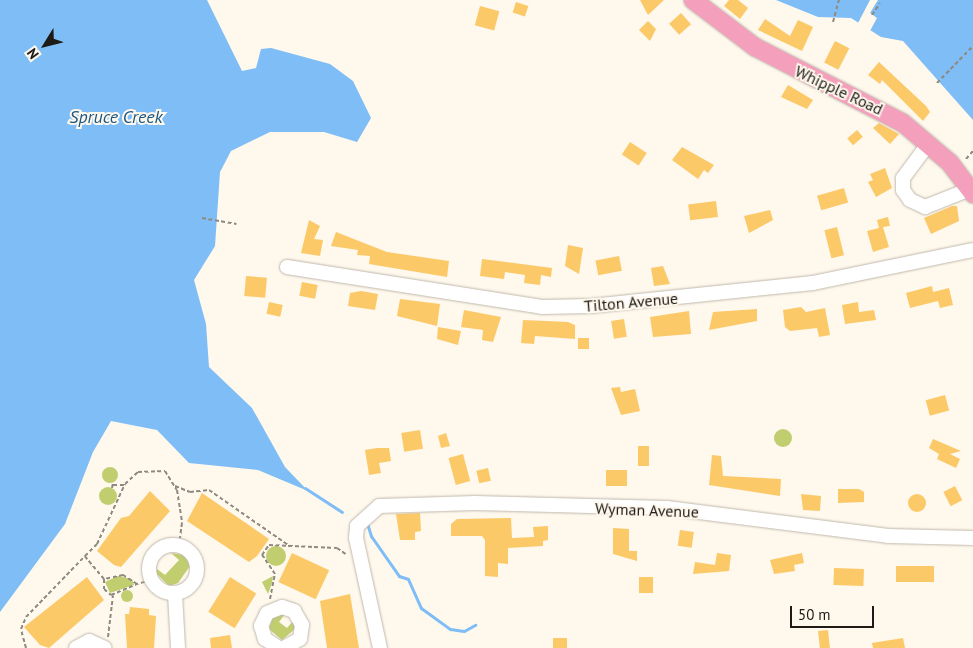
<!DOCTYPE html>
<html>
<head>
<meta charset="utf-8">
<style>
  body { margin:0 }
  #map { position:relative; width:973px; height:648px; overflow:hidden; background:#fef8ed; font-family:"PT Sans",sans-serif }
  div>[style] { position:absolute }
  .green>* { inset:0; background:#c0ce6f }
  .round { border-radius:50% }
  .water>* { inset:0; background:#7ebdf5 }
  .pier>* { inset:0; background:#fef8ed }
  .stream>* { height:3px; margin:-1.5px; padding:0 1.5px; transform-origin:1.5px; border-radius:1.5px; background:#7ebdf5 }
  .building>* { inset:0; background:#fcc968; transform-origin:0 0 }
  .path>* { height:2px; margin-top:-1px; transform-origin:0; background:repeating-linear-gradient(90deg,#8e8a82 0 4px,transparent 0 6.5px) }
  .roads { filter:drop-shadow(0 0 1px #c0b8ab) drop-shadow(0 0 1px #c0b8ab) }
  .minor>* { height:14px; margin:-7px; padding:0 7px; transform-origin:7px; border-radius:7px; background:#fff }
  .minor>.ring { margin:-7px; padding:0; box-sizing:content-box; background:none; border:14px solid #fff; border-radius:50% }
  .major>* { height:18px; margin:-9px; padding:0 9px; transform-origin:9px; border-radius:9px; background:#f4a0bc }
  span { translate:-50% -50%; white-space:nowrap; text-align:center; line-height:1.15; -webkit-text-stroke:4px #fef8ed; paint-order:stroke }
  .street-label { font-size:16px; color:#1e1b16 }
  .water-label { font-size:18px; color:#1d5784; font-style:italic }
  .north { position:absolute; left:20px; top:20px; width:50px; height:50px; -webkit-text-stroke:4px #fef8ed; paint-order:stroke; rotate:234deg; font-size:14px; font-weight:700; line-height:20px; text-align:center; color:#1e1b16 }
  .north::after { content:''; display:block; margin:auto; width:18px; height:22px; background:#1e1b16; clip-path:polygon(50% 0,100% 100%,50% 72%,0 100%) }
  .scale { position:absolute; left:790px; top:606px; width:84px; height:22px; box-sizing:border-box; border:2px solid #1e1b16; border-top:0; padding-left:6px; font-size:15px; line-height:18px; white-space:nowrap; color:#1e1b16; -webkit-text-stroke:4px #fef8ed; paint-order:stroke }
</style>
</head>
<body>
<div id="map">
  <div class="green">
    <div class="round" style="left:774px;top:429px;width:18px;height:18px"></div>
    <div class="round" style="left:102px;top:467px;width:16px;height:16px"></div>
    <div class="round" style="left:99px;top:487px;width:18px;height:18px"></div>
    <div class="round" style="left:266px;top:546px;width:20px;height:20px"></div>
    <div style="clip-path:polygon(171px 553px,185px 555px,190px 566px,178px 583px,169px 586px,156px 573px,157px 569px,165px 575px,179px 560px)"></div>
    <div style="clip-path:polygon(118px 576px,132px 579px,134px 585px,110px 593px,105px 582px)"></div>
    <div style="clip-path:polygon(273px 576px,272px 583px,268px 594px,262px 582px)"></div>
    <div class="round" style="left:121px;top:590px;width:12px;height:12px"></div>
    <div style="clip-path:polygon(281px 613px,285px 614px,279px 622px,287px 628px,293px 621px,295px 629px,282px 640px,269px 629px,272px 618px)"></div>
  </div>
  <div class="water">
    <div style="clip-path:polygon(0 0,207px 0,242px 71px,256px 68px,261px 49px,271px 48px,330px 64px,353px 81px,371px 118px,357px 142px,324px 132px,270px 132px,231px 151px,220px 172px,215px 246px,194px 280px,206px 324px,209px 367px,252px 408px,285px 467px,308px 491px,258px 470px,189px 463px,157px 430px,111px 421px,93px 452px,65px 524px,0 612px)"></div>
    <div style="clip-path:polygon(776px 0,973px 0,973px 120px,903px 41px,881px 37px,851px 18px,818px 17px)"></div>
  </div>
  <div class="pier">
    <div style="clip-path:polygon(870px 0,878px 0,870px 13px,877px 18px,870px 31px,850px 21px,858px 23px)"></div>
  </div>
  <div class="stream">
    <div style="left:305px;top:488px;width:44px;rotate:33deg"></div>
    <div style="left:367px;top:523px;width:14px;rotate:73deg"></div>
    <div style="left:371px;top:536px;width:49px;rotate:55deg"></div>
    <div style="left:399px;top:576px;width:9px;rotate:18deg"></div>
    <div style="left:408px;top:579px;width:32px;rotate:66deg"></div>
    <div style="left:421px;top:608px;width:36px;rotate:36deg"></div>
    <div style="left:450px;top:629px;width:14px;rotate:8deg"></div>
    <div style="left:464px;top:631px;width:13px;rotate:-29deg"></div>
  </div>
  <div class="building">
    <div style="clip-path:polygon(640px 0,664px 0,648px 15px)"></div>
    <div style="clip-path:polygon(729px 0,738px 0,748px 8px,740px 19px,724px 6px)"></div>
    <div style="left:516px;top:2px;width:13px;height:11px;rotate:18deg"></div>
    <div style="left:480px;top:6px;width:20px;height:20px;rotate:15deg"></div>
    <div style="left:681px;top:13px;width:15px;height:16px;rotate:48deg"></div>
    <div style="clip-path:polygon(765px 19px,790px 36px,798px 20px,813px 27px,802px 51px,758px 30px)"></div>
    <div style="clip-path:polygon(648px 21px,656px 29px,650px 41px,639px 30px)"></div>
    <div style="left:835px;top:41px;width:16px;height:24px;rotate:27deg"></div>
    <div style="clip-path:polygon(879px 62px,926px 106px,930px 112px,923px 121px,882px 80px,880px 84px,868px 75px)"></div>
    <div style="clip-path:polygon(788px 85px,813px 100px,807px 109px,781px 97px)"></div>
    <div style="clip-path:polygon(879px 123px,899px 134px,890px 144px,873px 128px)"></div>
    <div style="left:857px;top:130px;width:9px;height:13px;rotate:49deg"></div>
    <div style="left:630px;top:142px;width:20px;height:15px;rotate:33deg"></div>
    <div style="clip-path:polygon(682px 147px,714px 165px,708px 173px,704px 170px,698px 179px,672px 160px)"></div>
    <div style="clip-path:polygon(885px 168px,892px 188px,876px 197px,868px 182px,873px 180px,870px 174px)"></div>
    <div style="left:844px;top:188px;width:15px;height:28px;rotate:74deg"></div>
    <div style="left:716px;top:201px;width:16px;height:28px;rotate:83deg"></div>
    <div style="clip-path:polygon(952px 206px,957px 206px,959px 221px,931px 234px,924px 218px)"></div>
    <div style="clip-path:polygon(770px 210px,773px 220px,749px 233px,744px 216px)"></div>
    <div style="clip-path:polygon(888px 217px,890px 226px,883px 227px,889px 247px,873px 252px,867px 231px,879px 228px,877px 220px)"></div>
    <div style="clip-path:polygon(309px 220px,320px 226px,314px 239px,323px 240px,320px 256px,301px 253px)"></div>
    <div style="left:837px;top:227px;width:29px;height:13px;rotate:76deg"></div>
    <div style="clip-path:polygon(336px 232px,387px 252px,449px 261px,447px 277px,369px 264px,370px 256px,357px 255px,358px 250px,331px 246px)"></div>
    <div style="clip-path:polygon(568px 245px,583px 248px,579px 274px,565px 266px)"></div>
    <div style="left:619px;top:256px;width:15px;height:24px;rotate:79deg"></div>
    <div style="clip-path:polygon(482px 259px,552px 268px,551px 277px,541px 275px,540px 285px,524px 283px,525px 275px,505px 272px,504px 279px,480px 276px)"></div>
    <div style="clip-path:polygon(663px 266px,670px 284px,654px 286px,651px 268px)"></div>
    <div style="left:246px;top:276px;width:21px;height:20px;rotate:5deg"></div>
    <div style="left:302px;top:282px;width:16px;height:14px;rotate:11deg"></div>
    <div style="clip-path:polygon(932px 286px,933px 292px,949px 288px,953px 305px,940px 308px,938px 301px,910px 308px,906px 293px)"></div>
    <div style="clip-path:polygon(361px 291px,378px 294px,375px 310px,348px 306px,350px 293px)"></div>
    <div style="clip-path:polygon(400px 299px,440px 304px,437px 326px,397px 316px)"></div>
    <div style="left:269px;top:302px;width:14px;height:12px;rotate:12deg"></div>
    <div style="clip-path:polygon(858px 302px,859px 312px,874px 310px,876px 320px,845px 324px,842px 305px)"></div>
    <div style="clip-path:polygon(801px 307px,806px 312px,825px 308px,830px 335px,819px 337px,817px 328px,790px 331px,785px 327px,783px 310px)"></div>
    <div style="clip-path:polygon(757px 309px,757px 321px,709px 330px,713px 312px)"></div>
    <div style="clip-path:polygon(464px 310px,501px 317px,493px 342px,482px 340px,483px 330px,461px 327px)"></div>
    <div style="clip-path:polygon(689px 311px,691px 334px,653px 337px,650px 317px)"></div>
    <div style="left:624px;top:319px;width:18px;height:13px;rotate:81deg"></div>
    <div style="clip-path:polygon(523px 320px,568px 322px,575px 325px,575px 339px,535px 336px,534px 344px,521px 343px)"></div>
    <div style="clip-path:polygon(438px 327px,461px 331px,458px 345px,437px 339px)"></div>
    <div style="left:578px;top:338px;width:11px;height:11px"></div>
    <div style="clip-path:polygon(620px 387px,621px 392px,635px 389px,640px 411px,621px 415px,611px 388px)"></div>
    <div style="left:945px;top:395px;width:16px;height:20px;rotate:75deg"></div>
    <div style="left:420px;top:430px;width:19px;height:19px;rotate:81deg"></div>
    <div style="clip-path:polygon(446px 433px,450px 446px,441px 448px,438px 436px)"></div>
    <div style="clip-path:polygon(933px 439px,961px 451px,950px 454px,960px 459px,956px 468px,937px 459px,939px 454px,929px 448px)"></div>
    <div style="left:638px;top:446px;width:11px;height:20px"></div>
    <div style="clip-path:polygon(377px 448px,389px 448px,391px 461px,379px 463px,381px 473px,369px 475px,365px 450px)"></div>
    <div style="left:463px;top:454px;width:28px;height:15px;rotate:75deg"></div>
    <div style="clip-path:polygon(712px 455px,721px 456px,723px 476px,781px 479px,780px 496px,709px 485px)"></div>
    <div style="left:488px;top:468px;width:13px;height:12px;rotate:77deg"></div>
    <div style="left:606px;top:470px;width:21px;height:16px"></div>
    <div style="left:955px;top:486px;width:16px;height:13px;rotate:63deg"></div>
    <div style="clip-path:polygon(838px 489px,859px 489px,864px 492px,864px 502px,838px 503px)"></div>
    <div style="clip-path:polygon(150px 491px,170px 511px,121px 567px,114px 565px,97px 551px,121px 518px,129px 516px)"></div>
    <div style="clip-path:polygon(202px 493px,269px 539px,257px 556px,249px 562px,187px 521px)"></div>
    <div class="round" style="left:908px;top:494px;width:18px;height:18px"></div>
    <div style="clip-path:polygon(801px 494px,821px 496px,820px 511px,803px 510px)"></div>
    <div style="clip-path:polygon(420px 513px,421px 531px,415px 532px,415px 540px,400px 540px,396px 514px)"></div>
    <div style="clip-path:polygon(511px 518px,512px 538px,534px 537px,533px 527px,548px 526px,548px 540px,543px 541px,543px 546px,508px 548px,508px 564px,498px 563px,498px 577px,485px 576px,485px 540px,482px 536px,451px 536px,451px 524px,457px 519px)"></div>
    <div style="clip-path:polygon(613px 528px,629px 529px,629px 551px,637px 551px,637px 561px,613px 554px)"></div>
    <div style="left:680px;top:530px;width:14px;height:16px;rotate:8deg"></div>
    <div style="left:292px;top:553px;width:41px;height:32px;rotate:25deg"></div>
    <div style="clip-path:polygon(717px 553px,731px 555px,729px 571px,693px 574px,695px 562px,715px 565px)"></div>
    <div style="clip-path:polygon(802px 553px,804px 563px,794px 565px,795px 571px,774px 574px,770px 560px)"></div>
    <div style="left:934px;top:566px;width:16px;height:38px;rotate:90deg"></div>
    <div style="left:834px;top:568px;width:30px;height:17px;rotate:2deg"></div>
    <div style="clip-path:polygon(87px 577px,104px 600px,49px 648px,40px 645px,24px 627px)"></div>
    <div style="left:230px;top:577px;width:31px;height:41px;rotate:32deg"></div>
    <div style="left:639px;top:577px;width:14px;height:16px"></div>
    <div style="clip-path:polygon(350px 594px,359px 648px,327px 648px,320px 601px)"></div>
    <div style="clip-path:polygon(130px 607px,149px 609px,149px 615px,156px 616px,154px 648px,127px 648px,125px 614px,129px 614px)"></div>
    <div style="left:828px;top:630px;width:18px;height:10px;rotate:84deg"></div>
    <div style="clip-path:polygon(230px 635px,232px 648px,211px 648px,210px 638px)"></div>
    <div style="left:553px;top:638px;width:14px;height:10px"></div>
    <div style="clip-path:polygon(903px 638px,905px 648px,873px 648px,872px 643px)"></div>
  </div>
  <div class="path">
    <div style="left:872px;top:15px;width:14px;rotate:-56deg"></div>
    <div style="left:833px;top:22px;width:23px;rotate:-75deg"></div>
    <div style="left:937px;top:83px;width:52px;rotate:-45.8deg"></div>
    <div style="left:966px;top:159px;width:11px;rotate:-49deg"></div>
    <div style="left:202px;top:218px;width:35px;rotate:10deg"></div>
    <div style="left:113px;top:485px;width:12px"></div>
    <div style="left:175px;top:486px;width:16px;rotate:22deg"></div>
    <div style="left:190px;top:492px;width:19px;rotate:-6deg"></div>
    <div style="left:209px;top:490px;width:96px;rotate:34.8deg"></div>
    <div style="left:112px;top:488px;width:5px;rotate:-79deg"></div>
    <div style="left:104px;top:579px;width:10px;rotate:90deg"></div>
    <div style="left:104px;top:589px;width:9px;rotate:41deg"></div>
    <div style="left:111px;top:595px;width:28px;rotate:-23deg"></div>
    <div style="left:151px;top:580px;width:15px;rotate:164deg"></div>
    <div style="left:137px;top:584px;width:17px;rotate:-147deg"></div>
    <div style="left:123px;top:575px;width:19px;rotate:168deg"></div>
    <div style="left:104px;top:579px;width:30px;rotate:-130deg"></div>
    <div style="left:85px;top:556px;width:17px;rotate:-45deg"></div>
    <div style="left:97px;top:544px;width:66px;rotate:-65deg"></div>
    <div style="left:125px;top:484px;width:18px;rotate:-43deg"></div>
    <div style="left:138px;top:472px;width:27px;rotate:-2deg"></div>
    <div style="left:165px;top:471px;width:22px;rotate:58deg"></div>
    <div style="left:177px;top:490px;width:33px;rotate:81deg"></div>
    <div style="left:182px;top:523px;width:22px;rotate:98deg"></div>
    <div style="left:270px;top:599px;width:25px;rotate:-79deg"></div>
    <div style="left:275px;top:574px;width:23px;rotate:-124deg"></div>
    <div style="left:262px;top:555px;width:12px;rotate:-55deg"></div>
    <div style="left:269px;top:545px;width:68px;rotate:2.5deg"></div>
    <div style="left:337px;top:548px;width:12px;rotate:35deg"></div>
    <div style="left:108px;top:637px;width:42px;rotate:-83.2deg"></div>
    <div style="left:26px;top:648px;width:20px;rotate:-105deg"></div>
    <div style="left:21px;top:629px;width:13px;rotate:-67deg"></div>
    <div style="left:26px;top:617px;width:85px;rotate:-46deg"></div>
  </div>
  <div class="roads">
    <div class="minor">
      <div style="left:929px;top:143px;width:44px;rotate:126.6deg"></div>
      <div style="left:903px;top:178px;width:12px;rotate:90deg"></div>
      <div style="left:903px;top:190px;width:12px;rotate:55deg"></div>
      <div style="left:910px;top:200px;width:17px;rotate:25deg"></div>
      <div style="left:925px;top:207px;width:48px;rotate:-21.8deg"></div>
      <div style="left:287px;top:267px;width:258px;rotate:8.9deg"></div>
      <div style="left:542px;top:307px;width:49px;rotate:-1.2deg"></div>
      <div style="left:591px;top:306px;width:223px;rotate:-5.9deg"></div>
      <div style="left:813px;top:283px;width:163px;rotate:-11.7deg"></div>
      <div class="ring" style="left:149px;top:545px;width:34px;height:34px"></div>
      <div style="left:175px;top:594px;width:54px;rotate:86.8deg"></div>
      <div style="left:76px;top:648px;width:15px;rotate:-28deg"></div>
      <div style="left:89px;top:641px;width:17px;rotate:24deg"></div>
      <div style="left:279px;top:648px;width:17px;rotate:-147deg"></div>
      <div style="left:265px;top:639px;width:14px;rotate:-107deg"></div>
      <div style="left:261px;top:626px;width:14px;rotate:-65deg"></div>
      <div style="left:267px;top:613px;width:16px;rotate:-22deg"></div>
      <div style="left:282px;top:607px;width:13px;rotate:18deg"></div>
      <div style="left:294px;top:611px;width:16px;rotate:60deg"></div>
      <div style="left:302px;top:625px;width:14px;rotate:98deg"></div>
      <div style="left:300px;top:639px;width:18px;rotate:151deg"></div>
      <div style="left:380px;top:648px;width:113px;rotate:-102.3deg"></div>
      <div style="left:356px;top:538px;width:12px;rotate:-85deg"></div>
      <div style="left:357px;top:526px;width:30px;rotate:-42deg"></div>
      <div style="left:379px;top:506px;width:96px;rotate:-1.8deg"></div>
      <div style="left:475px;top:503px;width:192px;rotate:1.5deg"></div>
      <div style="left:667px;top:508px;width:223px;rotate:7.2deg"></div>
      <div style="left:888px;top:536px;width:85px;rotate:1.3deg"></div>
    </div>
    <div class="major">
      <div style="left:693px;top:0;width:78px;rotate:37.2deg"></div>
      <div style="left:755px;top:47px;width:166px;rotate:27.2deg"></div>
      <div style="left:903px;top:123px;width:62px;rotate:40.4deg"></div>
      <div style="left:950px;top:163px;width:39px;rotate:53deg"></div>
    </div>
  </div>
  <div class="street-label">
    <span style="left:839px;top:90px;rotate:25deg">Whipple Road</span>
    <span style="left:631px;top:302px;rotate:-5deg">Tilton Avenue</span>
    <span style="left:647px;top:510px;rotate:2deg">Wyman Avenue</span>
  </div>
  <div class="water-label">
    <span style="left:116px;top:117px">Spruce Creek</span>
  </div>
  <div class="north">N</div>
  <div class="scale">50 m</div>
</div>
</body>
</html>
